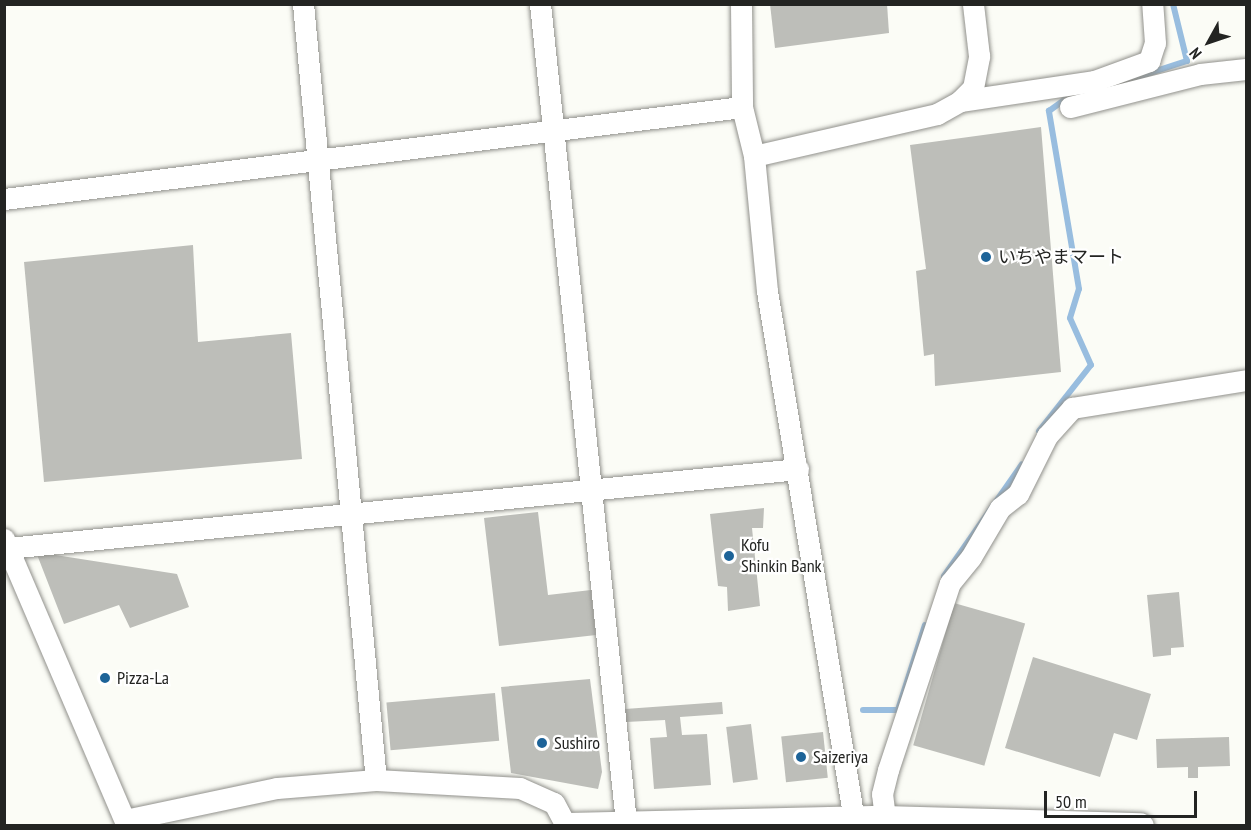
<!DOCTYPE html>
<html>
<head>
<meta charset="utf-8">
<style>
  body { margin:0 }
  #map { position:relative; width:1251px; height:830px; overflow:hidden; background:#fbfcf6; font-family:"PT Sans Narrow","Noto Sans JP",sans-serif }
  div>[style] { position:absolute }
  .stream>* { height:6px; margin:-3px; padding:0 3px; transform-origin:3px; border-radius:3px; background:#98bddf }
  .building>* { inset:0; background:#bdbeb9; transform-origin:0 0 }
  .roads { filter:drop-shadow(0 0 2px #91918c) drop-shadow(0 0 2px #91918c) }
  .minor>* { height:21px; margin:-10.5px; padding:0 10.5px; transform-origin:10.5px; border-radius:10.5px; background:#fff }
  .major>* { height:27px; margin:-13.5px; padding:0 13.5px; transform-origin:13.5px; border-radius:13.5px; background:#fff }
  .dots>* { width:16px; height:16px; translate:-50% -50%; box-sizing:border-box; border:3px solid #fff; border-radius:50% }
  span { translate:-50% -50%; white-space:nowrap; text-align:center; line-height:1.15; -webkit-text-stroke:4.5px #fff; paint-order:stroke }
  .poi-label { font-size:18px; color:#232422 }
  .left { translate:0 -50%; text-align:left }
  .frame { position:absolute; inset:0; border:6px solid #232422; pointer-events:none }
  .north { position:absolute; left:1179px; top:12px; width:60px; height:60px; -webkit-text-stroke:4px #fff; paint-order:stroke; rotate:230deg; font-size:16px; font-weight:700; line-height:24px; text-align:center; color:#232422 }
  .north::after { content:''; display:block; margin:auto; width:21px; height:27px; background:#232422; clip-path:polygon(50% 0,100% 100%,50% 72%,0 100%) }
  .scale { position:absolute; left:1044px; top:791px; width:153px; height:27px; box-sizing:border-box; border:3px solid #232422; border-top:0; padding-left:8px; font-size:18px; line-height:21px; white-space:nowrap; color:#232422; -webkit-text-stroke:4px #fff; paint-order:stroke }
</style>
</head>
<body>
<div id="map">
  <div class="stream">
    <div style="left:1110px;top:86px;width:81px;rotate:-18deg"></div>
    <div style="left:1187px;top:61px;width:59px;rotate:-103.8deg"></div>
    <div style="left:1039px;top:431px;width:84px;rotate:-51.8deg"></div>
    <div style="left:1091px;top:365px;width:51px;rotate:-114.1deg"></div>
    <div style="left:1070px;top:318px;width:30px;rotate:-73deg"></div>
    <div style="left:1079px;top:289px;width:181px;rotate:-99.6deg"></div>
    <div style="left:1049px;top:111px;width:24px;rotate:-36deg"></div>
    <div style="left:944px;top:576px;width:136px;rotate:-55.1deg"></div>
    <div style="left:863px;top:710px;width:35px"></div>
    <div style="left:898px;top:710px;width:89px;rotate:-72.4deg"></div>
  </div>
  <div class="building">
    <div style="clip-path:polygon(770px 4px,887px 4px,889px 33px,775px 48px)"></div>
    <div style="clip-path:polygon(1041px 127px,1061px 372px,935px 386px,934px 354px,924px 356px,916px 271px,926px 269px,910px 145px)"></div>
    <div style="clip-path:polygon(193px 245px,198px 342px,291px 333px,302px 459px,44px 482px,24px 262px)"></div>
    <div style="clip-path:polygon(764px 508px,763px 528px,752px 528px,760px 606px,728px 611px,727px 587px,718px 586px,710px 514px)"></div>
    <div style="clip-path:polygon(538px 512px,548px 595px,591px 590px,596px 635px,499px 646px,484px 518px)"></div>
    <div style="clip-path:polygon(36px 552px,177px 574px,189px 607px,130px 628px,119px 605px,64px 624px)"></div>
    <div style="clip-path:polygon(1179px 592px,1184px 647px,1171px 648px,1171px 655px,1153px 657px,1147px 595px)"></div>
    <div style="left:954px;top:603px;width:74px;height:148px;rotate:16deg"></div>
    <div style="clip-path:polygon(1033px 657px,1151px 694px,1137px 740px,1114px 733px,1100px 777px,1005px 748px)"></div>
    <div style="clip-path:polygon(590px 679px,602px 772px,598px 789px,511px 773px,501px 687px)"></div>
    <div style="left:495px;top:693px;width:48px;height:109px;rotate:85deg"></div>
    <div style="clip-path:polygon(722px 702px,723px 714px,680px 717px,682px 735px,707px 734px,711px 785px,654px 789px,650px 738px,667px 737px,665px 720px,626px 722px,625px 709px)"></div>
    <div style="left:751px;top:724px;width:56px;height:25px;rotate:83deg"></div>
    <div style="left:823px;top:732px;width:46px;height:42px;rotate:84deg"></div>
    <div style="clip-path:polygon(1229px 737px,1230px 766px,1198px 767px,1198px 778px,1188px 778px,1188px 767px,1157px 768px,1156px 739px)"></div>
  </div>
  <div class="roads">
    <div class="minor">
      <div style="left:303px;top:4px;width:779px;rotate:84.63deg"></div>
      <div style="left:540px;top:4px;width:823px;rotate:84deg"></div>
      <div style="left:741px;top:4px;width:103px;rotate:89.4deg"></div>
      <div style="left:742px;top:107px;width:50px;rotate:76.2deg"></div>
      <div style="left:754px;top:156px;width:136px;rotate:84.5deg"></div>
      <div style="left:767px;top:291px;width:542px;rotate:80.66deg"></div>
      <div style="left:960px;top:101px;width:135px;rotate:-8.5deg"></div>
      <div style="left:1094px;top:81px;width:59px;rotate:-20deg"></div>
      <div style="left:1149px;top:61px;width:19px;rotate:-72deg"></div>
      <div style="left:1155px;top:43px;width:39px;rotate:-94deg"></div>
      <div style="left:1070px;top:107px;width:134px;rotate:-14.2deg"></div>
      <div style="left:1200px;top:74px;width:46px;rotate:-6.2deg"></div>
      <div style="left:754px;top:156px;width:188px;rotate:-12.9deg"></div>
      <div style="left:937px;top:114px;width:26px;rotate:-29deg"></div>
      <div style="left:960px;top:101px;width:18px;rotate:-45deg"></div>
      <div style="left:973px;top:88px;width:33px;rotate:-79deg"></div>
      <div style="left:979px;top:56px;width:52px;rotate:-96.6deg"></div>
      <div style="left:4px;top:199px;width:744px;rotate:-7.11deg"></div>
      <div style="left:4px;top:539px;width:312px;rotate:66.8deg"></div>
      <div style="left:8px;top:548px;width:794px;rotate:-5.71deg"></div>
      <div style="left:125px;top:820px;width:155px;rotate:-11.9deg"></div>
      <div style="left:277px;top:788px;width:99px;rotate:-4.6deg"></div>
      <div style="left:376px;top:780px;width:144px;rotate:3.2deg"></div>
      <div style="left:520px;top:788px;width:37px;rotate:24deg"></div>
      <div style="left:554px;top:803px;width:26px;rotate:62deg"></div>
      <div style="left:886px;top:826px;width:32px;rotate:-97deg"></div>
      <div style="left:882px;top:794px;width:25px;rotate:-76deg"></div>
      <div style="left:888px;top:770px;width:197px;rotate:-71.7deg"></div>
      <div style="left:950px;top:583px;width:33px;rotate:-51deg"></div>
      <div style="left:971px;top:557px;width:57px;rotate:-59.4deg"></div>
      <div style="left:1000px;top:508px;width:23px;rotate:-38deg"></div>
      <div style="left:1018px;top:494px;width:65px;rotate:-63.4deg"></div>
      <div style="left:1047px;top:436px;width:38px;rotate:-48deg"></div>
      <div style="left:1072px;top:408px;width:176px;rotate:-9.1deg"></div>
    </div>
    <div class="major">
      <div style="left:568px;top:826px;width:315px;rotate:-1.3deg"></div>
      <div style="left:883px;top:819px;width:257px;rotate:1.6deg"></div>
    </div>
  </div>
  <div class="dots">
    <div style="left:986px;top:257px;background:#1d6398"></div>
    <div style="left:729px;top:556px;background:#1d6398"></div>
    <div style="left:105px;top:678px;background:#1d6398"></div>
    <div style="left:542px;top:743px;background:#1d6398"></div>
    <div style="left:801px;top:757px;background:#1d6398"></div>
  </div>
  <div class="poi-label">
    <span class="left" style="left:998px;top:257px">いちやまマート</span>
    <span class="left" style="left:741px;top:556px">Kofu<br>Shinkin Bank</span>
    <span class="left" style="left:117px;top:678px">Pizza-La</span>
    <span class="left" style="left:554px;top:743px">Sushiro</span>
    <span class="left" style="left:813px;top:757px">Saizeriya</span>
  </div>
  <div class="frame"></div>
  <div class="north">N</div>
  <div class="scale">50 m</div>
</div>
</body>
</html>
